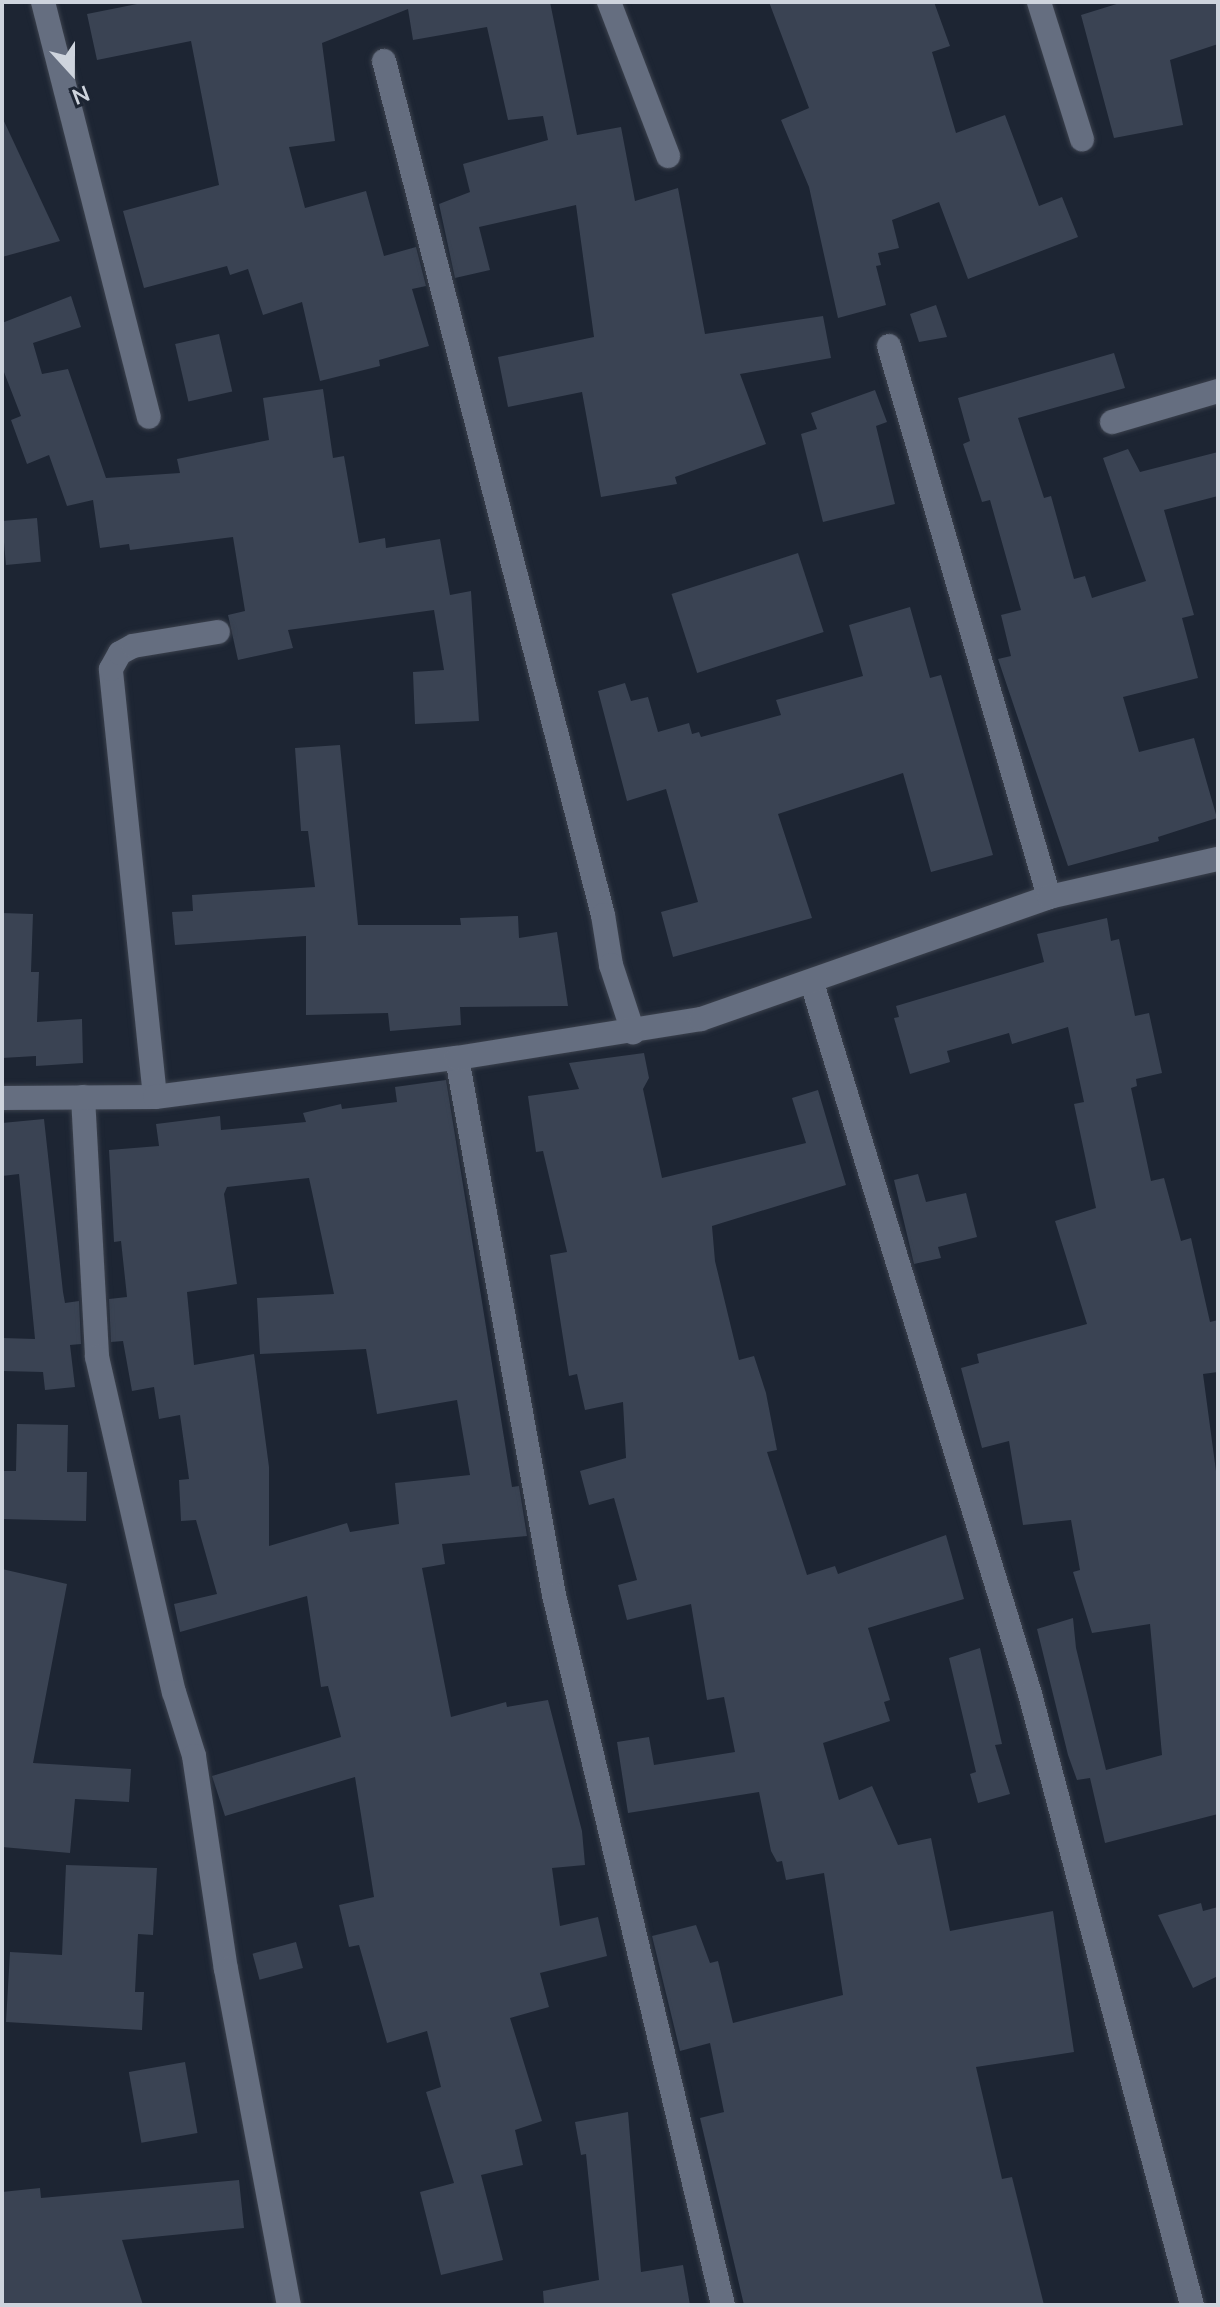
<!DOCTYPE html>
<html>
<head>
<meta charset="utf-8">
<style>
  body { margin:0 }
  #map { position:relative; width:1220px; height:2307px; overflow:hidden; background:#1d2533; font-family:"Nunito Sans",sans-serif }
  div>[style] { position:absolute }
  .building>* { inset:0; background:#3a4353; transform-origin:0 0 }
  .roads { filter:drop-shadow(0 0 2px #3b414d) drop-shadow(0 0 2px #3b414d) }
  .street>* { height:24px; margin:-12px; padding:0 12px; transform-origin:12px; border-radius:12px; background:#656e80 }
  span { translate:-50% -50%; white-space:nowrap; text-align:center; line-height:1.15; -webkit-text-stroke:8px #1d2533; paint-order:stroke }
  .frame { position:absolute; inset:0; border:4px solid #ced4dd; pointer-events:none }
  .north { position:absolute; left:32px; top:32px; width:80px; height:80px; -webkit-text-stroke:6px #1d2533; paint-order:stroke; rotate:159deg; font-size:22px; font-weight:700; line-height:32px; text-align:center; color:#ced4dd }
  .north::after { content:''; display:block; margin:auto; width:28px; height:36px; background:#ced4dd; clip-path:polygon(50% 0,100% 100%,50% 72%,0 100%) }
</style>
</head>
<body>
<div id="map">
  <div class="building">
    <div style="clip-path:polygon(147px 2px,550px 2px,577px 135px,621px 127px,635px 201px,678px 188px,705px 334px,823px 316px,831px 358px,740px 374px,766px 444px,675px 477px,677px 484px,601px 497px,582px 392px,508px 407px,498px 357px,594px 337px,576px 205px,479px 227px,490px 270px,455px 278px,439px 204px,470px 192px,463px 164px,548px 140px,543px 116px,508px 120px,487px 27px,413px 40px,408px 9px,322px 43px,335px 141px,289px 147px,305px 208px,366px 191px,384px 256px,416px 247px,426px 286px,412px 289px,429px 346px,379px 360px,380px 366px,320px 381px,302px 302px,263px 315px,248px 269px,230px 275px,227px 266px,144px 288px,123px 211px,219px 185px,191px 41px,97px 60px,87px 14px)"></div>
    <div style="clip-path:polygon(769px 2px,934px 2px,950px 46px,932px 52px,956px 133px,1005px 115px,1039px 206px,1062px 197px,1078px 237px,968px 279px,939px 202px,892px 220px,899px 248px,878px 253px,881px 265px,876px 266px,886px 305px,838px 318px,809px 187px,781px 120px,809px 108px)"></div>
    <div style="clip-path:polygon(1123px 2px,1218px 2px,1218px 44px,1170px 60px,1183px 125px,1114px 138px,1081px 15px)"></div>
    <div style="clip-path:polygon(2px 117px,60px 241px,2px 257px)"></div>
    <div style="clip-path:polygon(71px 296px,81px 327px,33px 343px,42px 374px,68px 369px,106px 478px,180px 473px,177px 459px,269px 440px,263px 398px,323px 389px,333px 458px,344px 456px,359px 543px,385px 538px,386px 548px,440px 539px,450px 595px,471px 591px,479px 721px,415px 724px,413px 672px,444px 670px,434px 610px,288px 630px,293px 648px,238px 660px,228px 615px,245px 611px,233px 537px,130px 550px,129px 544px,100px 548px,93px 500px,67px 506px,49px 455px,27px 464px,11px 420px,21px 416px,2px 367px,2px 323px)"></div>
    <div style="clip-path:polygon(936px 305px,947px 337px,919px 342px,910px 314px)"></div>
    <div style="left:219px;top:334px;width:59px;height:45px;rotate:77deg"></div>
    <div style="clip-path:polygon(1114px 353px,1125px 388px,1018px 418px,1044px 498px,1051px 496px,1074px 579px,1085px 576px,1092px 598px,1146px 581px,1103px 458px,1128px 449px,1140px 472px,1218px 452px,1218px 496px,1164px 510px,1194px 615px,1182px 618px,1198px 678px,1123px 697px,1139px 752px,1194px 738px,1217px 818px,1158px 837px,1159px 841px,1068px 866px,998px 659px,1011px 656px,1001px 615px,1021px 610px,990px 500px,982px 502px,963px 444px,970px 441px,958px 398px)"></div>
    <div style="clip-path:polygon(875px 390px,887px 422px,876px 426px,895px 504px,823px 522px,801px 434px,817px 429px,811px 413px)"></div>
    <div style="left:37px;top:518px;width:44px;height:35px;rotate:85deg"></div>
    <div style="left:798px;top:553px;width:83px;height:133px;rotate:72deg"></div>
    <div style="clip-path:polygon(910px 607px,930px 678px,941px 675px,993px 855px,931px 872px,903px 773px,778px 814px,812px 918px,673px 957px,661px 912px,698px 902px,666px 789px,627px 801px,598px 691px,625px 683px,631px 701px,648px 697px,658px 732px,689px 723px,692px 734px,699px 732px,701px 737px,781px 715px,776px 700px,863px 676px,849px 625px)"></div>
    <div style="clip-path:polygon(340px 745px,358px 925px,461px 925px,460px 918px,518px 916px,519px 938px,557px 932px,568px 1006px,460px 1007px,461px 1025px,390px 1031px,388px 1013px,306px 1015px,306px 936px,175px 945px,172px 912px,193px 911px,192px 895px,315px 887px,308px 831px,301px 831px,295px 748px)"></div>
    <div style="clip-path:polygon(2px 913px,33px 914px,31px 972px,39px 972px,37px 1022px,82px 1019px,83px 1063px,36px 1066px,36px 1056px,2px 1058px)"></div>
    <div style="clip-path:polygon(1107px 918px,1111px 941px,1119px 939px,1135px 1016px,1149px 1013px,1162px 1073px,1136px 1079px,1137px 1086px,1131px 1088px,1151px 1181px,1164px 1178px,1181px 1241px,1191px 1238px,1210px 1322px,1218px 1320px,1218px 1372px,1203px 1374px,1218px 1486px,1218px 1814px,1105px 1843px,1090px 1778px,1077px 1780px,1068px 1755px,1037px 1629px,1073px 1618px,1076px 1648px,1106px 1770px,1162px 1755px,1150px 1624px,1092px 1633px,1073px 1572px,1080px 1570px,1071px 1520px,1023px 1525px,1009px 1441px,982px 1448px,961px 1368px,979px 1363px,977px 1354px,1087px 1324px,1055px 1221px,1096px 1208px,1074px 1104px,1084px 1102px,1068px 1027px,1012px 1044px,1009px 1033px,947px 1051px,950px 1062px,910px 1074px,894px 1018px,899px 1017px,896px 1006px,1044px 962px,1037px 934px)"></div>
    <div style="clip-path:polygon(644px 1053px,649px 1078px,643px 1089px,662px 1178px,806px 1143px,792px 1098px,818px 1090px,846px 1185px,712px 1226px,715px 1261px,739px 1360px,754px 1356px,766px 1393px,777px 1450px,767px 1452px,807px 1575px,835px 1566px,838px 1574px,946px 1535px,964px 1599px,868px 1628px,890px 1700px,884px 1702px,890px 1721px,823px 1743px,839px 1800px,872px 1786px,898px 1845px,931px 1838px,950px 1931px,1053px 1911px,1074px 2052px,976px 2067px,1002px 2179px,1012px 2177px,1044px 2305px,744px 2305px,700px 2118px,724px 2112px,710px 2043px,680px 2051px,652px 1936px,696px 1925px,710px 1963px,718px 1961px,733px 2023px,843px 1995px,824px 1873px,786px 1880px,782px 1861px,777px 1862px,771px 1851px,759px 1792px,628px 1813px,617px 1742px,649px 1737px,654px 1765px,735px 1752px,724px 1697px,707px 1700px,691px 1604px,627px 1620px,618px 1585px,637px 1580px,614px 1498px,589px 1505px,580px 1471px,626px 1458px,623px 1402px,585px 1410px,577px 1374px,569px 1376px,550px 1255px,567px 1252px,543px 1151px,536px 1152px,528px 1096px,579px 1089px,569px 1063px)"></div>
    <div style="clip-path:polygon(evenodd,446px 1080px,512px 1487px,519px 1486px,527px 1536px,442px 1544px,445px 1564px,422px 1568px,451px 1717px,506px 1702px,507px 1707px,548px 1700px,582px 1831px,585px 1865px,552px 1868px,560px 1926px,598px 1917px,607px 1956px,540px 1973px,549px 2007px,510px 2018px,542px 2121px,515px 2130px,523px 2165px,481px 2175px,503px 2260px,441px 2275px,420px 2192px,454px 2183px,426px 2092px,441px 2087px,427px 2031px,387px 2043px,359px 1945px,349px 1947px,339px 1905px,374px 1897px,355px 1777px,225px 1816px,212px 1776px,341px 1737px,328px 1686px,321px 1687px,307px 1596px,180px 1632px,174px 1604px,217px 1594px,196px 1520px,181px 1521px,179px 1480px,189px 1479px,180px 1415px,159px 1419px,154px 1387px,132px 1391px,123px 1341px,111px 1342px,109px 1299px,127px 1297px,121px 1241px,114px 1242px,109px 1150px,159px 1146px,156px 1124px,220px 1116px,221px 1130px,306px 1122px,303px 1113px,341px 1104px,342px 1109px,397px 1102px,395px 1087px,446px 1080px,309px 1178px,334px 1294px,257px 1298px,260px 1354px,366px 1349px,377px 1414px,457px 1400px,470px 1475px,395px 1483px,399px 1524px,350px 1532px,347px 1523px,269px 1546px,269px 1467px,254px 1354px,194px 1365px,187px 1292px,237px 1284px,224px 1194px,227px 1187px,309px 1178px)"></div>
    <div style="clip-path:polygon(44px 1119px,63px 1292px,65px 1303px,79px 1301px,81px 1344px,70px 1345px,75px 1387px,45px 1390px,43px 1372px,2px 1371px,2px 1338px,35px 1339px,19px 1174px,2px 1176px,2px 1123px)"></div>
    <div style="clip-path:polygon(918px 1174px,926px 1202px,966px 1193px,977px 1237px,938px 1247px,941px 1258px,914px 1264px,894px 1180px)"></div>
    <div style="clip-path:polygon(17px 1424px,68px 1425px,67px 1472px,87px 1472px,86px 1521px,2px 1519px,2px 1471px,16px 1471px)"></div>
    <div style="clip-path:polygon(2px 1569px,67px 1584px,33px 1763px,131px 1769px,129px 1802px,75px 1799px,70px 1853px,2px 1847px)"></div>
    <div style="clip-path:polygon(980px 1648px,1002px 1744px,995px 1745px,1010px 1794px,978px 1803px,970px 1774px,976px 1772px,949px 1658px)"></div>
    <div style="clip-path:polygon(66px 1865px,157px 1868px,153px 1935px,138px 1934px,135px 1992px,144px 1992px,142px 2030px,6px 2022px,10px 1952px,62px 1955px)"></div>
    <div style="clip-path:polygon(1201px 1903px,1203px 1911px,1218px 1907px,1218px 1976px,1193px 1988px,1158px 1915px)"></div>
    <div style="left:296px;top:1942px;width:27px;height:45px;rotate:75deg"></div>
    <div style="left:185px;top:2062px;width:72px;height:57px;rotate:80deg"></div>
    <div style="clip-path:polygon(628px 2112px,641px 2272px,683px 2265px,690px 2305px,544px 2305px,543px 2291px,599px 2280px,586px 2154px,581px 2155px,575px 2122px)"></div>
    <div style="clip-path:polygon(239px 2180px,244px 2228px,122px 2240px,143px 2305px,2px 2305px,2px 2192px,40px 2188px,41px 2198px)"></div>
  </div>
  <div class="roads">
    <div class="street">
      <div style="left:43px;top:2px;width:428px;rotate:75.7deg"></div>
      <div style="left:609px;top:2px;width:165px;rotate:69deg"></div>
      <div style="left:1039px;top:2px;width:144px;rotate:72.6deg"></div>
      <div style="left:384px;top:61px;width:882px;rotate:75.62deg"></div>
      <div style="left:603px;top:915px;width:51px;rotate:80.9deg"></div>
      <div style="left:611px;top:965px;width:71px;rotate:71.8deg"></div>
      <div style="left:889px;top:346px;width:574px;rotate:73.81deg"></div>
      <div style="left:1112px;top:422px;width:110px;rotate:-16.3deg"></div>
      <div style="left:812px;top:983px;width:744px;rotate:72.95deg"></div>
      <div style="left:1030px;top:1694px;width:632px;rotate:75.15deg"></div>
      <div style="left:457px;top:1058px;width:546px;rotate:79.76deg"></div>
      <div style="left:554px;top:1595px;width:730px;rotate:76.61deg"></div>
      <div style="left:83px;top:1097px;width:260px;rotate:86.9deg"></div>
      <div style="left:97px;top:1357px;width:344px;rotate:77.1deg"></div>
      <div style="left:174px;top:1692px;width:67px;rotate:72.6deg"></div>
      <div style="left:194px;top:1756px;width:215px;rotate:81.5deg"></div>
      <div style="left:226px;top:1969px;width:342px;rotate:79.4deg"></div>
      <div style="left:155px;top:1097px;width:430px;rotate:-95.9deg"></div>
      <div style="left:111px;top:669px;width:18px;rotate:-61deg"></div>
      <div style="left:120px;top:653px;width:15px;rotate:-28deg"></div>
      <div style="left:133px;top:646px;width:86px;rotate:-9.4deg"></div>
      <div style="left:2px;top:1098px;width:153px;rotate:-0.4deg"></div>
      <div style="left:155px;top:1097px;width:305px;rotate:-7.4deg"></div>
      <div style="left:457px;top:1058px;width:247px;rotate:-9.1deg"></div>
      <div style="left:701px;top:1019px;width:369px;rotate:-19.3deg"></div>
      <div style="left:1049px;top:897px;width:173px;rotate:-12.7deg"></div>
    </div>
  </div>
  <div class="frame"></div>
  <div class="north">N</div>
</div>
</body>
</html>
